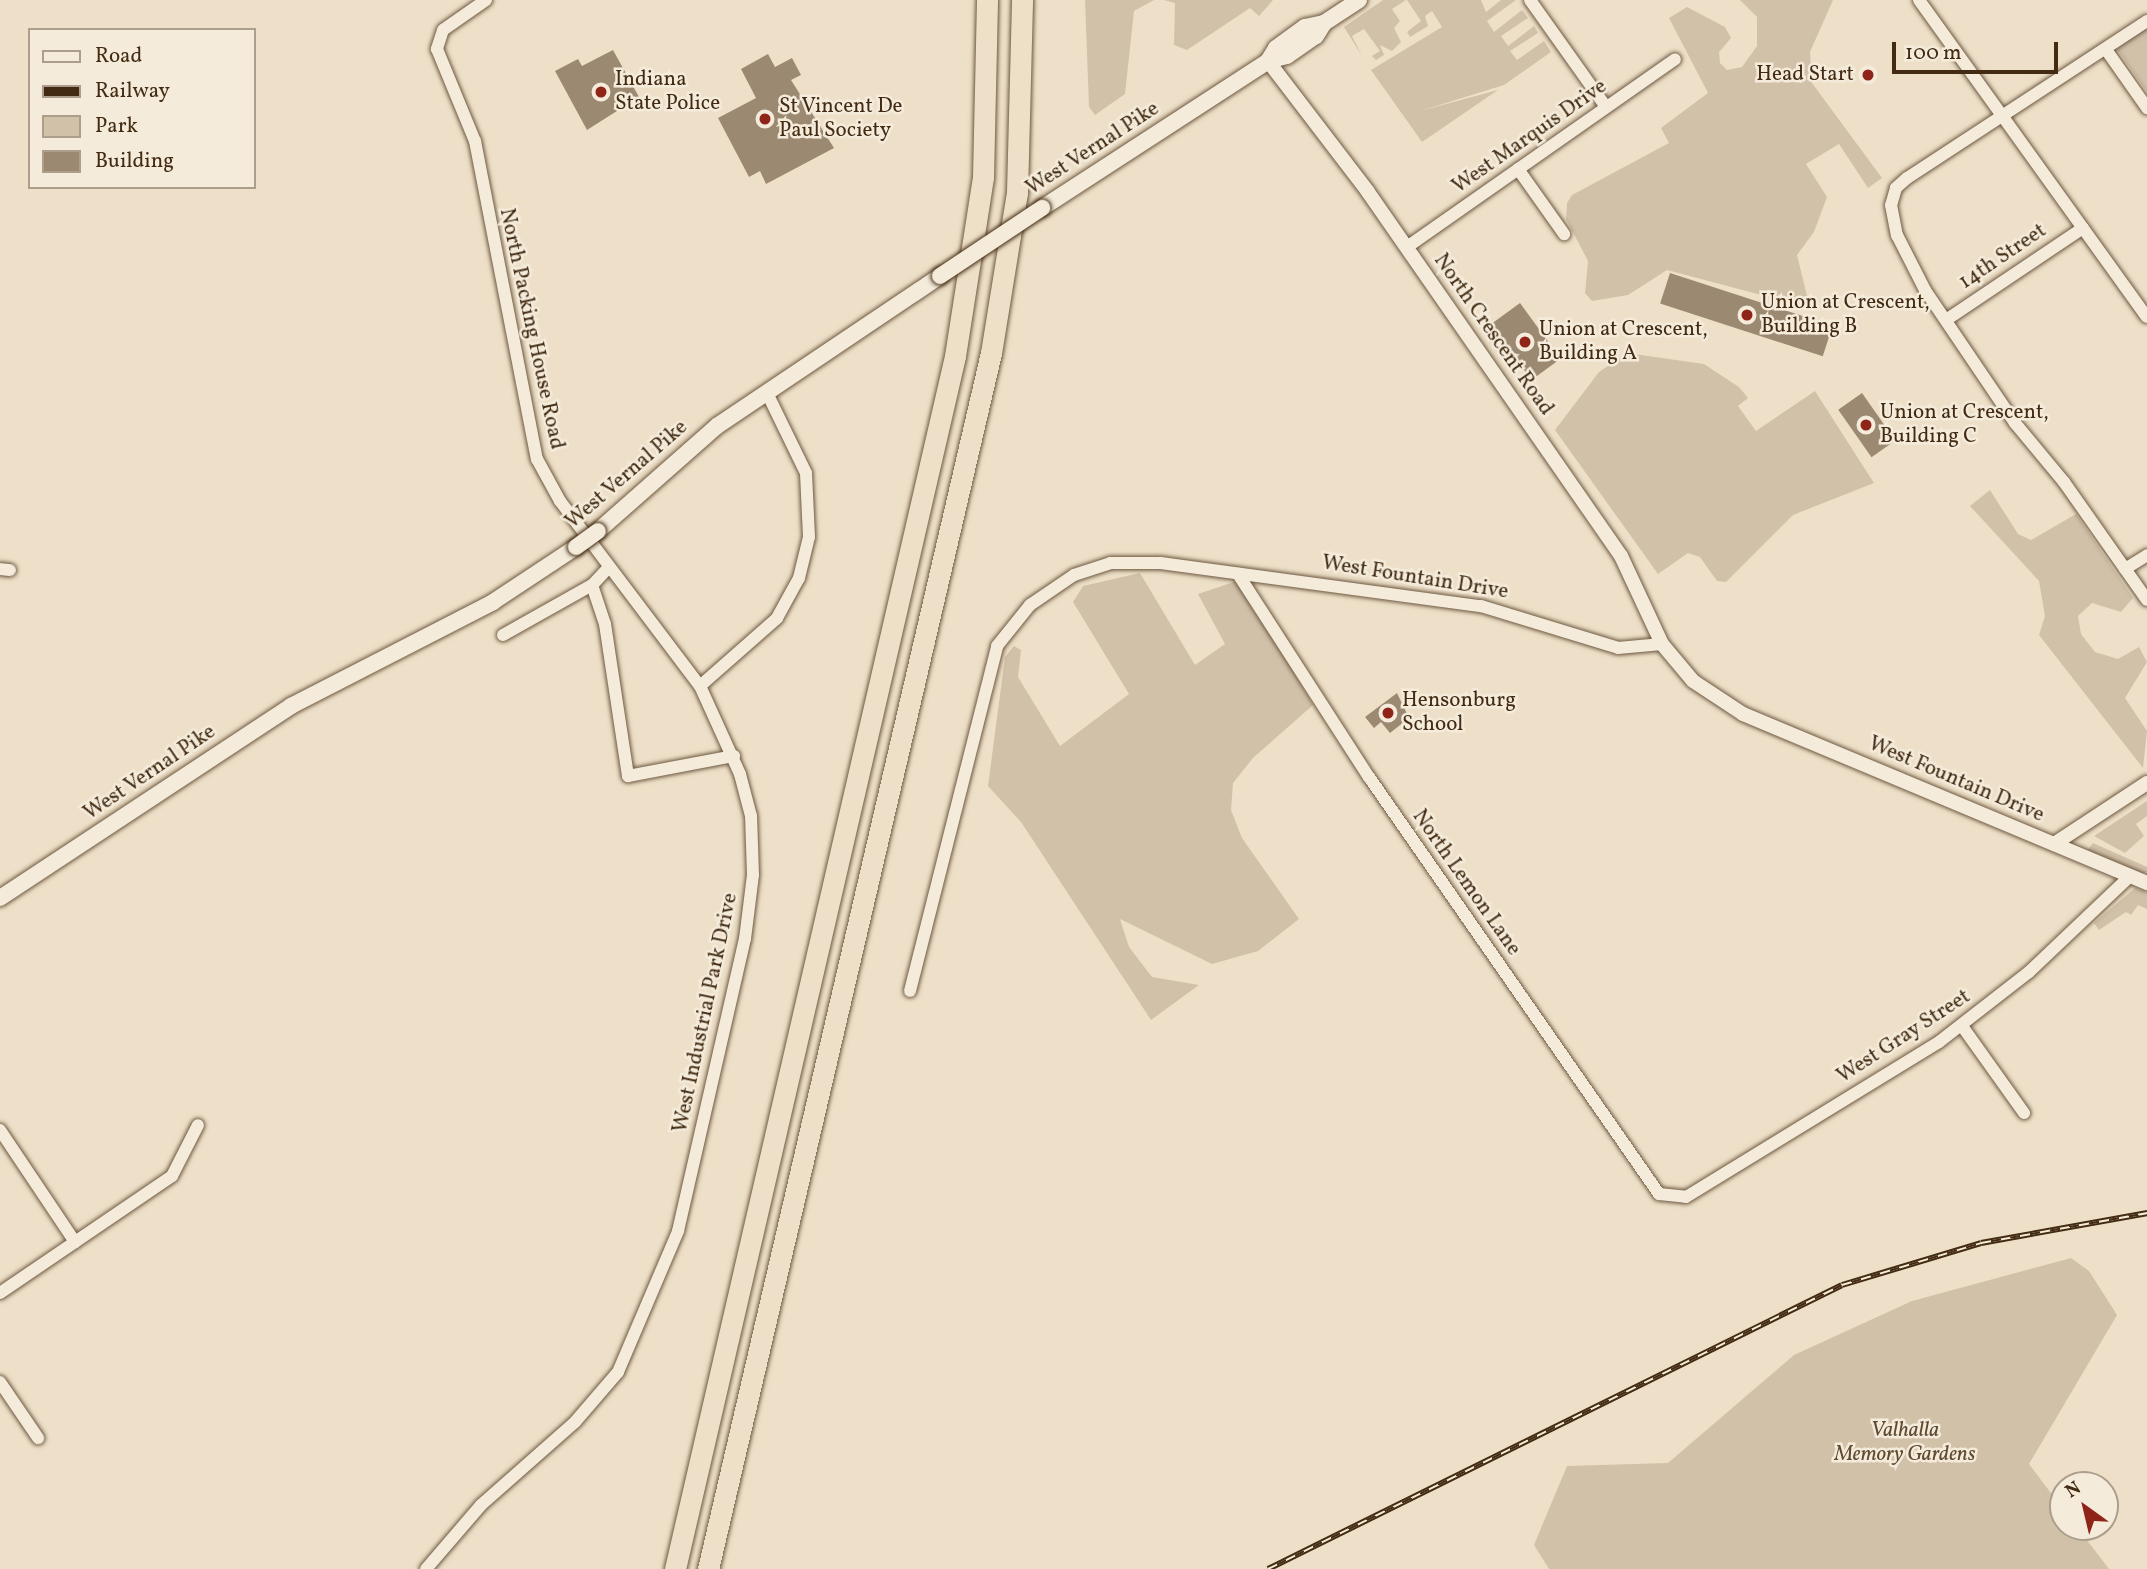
<!DOCTYPE html>
<html>
<head>
<meta charset="utf-8">
<style>
  body { margin:0 }
  #map { position:relative; width:2147px; height:1569px; overflow:hidden; background:#eee0c8; font-family:Vollkorn,serif }
  div>[style] { position:absolute }
  .green>* { inset:0; background:#d1c1a9 }
  .building>* { inset:0; background:#9b8971; transform-origin:0 0 }
  .roads { filter:drop-shadow(0 0 2px #6d5840) drop-shadow(0 0 2px #6d5840) }
  .minor>* { height:12px; margin:-6px; padding:0 6px; transform-origin:6px; border-radius:6px; background:#f4ebdb }
  .tertiary>* { height:14px; margin:-7px; padding:0 7px; transform-origin:7px; border-radius:7px; background:#f4ebdb }
  .secondary>* { height:16px; margin:-8px; padding:0 8px; transform-origin:8px; border-radius:8px; background:#f4ebdb }
  .motorway>* { height:21px; margin:-10.5px; padding:0 10.5px; transform-origin:10.5px; border-radius:10.5px; background:#eee0c8 }
  .rail>* { height:6px; margin-top:-3px; transform-origin:0; background:repeating-linear-gradient(90deg,#f4ebdb 0 10px,#422b12 0 20px); box-sizing:border-box; border-block:2px solid #422b12 }
  .bridges { filter:drop-shadow(0 0 2px #422b12) drop-shadow(0 0 2px #422b12) }
  .secondary-bridge>* { height:16px; margin:-8px; padding:0 8px; transform-origin:8px; border-radius:8px; background:#f4ebdb }
  .dots>* { width:19px; height:19px; translate:-50% -50%; box-sizing:border-box; border:4px solid #f4ebdb; border-radius:50% }
  span { translate:-50% -50%; white-space:nowrap; text-align:center; line-height:1.15; -webkit-text-stroke:5px #f4ebdb; paint-order:stroke }
  .poi-label { font-size:21px; color:#422b12 }
  .right { translate:-100% -50%; text-align:right }
  .left { translate:0 -50%; text-align:left }
  .street-label { font-size:21px; color:#422b12 }
  .park-label { font-size:21px; color:#5f4930; font-style:italic }
  .legend { position:absolute; left:28px; top:28px; width:228px; height:161px; box-sizing:border-box; background:#f4ebdb; border:2px solid #ad9e8b; margin:0; padding:9px 12px; list-style:none; font-size:21px; color:#422b12 }
  .legend li { display:flex; align-items:center; gap:14px; height:35px }
  .legend b { width:35px; border:2px solid #ad9e8b }
  .north { position:absolute; left:2049px; top:1471px; width:70px; height:70px; box-sizing:border-box; background:#f4ebdb; border:2px solid #ad9e8b; border-radius:50%; rotate:326deg; font-size:19px; font-weight:700; line-height:28px; text-align:center; color:#422b12 }
  .north::after { content:''; display:block; margin:auto; width:24px; height:32px; background:#8f2418; clip-path:polygon(50% 0,100% 100%,50% 72%,0 100%) }
  .scale { position:absolute; left:1892px; top:42px; width:166px; height:32px; box-sizing:border-box; border:4px solid #422b12; border-top:0; padding-left:9px; font-size:21px; line-height:24px; white-space:nowrap; color:#422b12; -webkit-text-stroke:5px #f4ebdb; paint-order:stroke }
</style>
</head>
<body>
<div id="map">
  <div class="green">
    <div style="clip-path:polygon(1085px 0,1154px 0,1134px 11px,1125px 94px,1095px 115px,1089px 107px)"></div>
    <div style="clip-path:polygon(1164px 0,1273px 0,1259px 16px,1250px 8px,1187px 50px,1174px 45px,1175px 3px)"></div>
    <div style="clip-path:polygon(1383px 0,1406px 0,1392px 9px,1400px 21px,1394px 28px,1401px 42px,1392px 51px,1380px 45px,1384px 55px,1376px 60px,1372px 56px,1380px 51px,1364px 29px,1352px 36px,1362px 56px,1344px 27px)"></div>
    <div style="clip-path:polygon(1407px 0,1481px 0,1486px 12px,1501px 0,1516px 0,1487px 21px,1494px 32px,1522px 10px,1528px 18px,1501px 36px,1508px 46px,1534px 26px,1538px 33px,1510px 51px,1517px 60px,1544px 41px,1551px 52px,1504px 85px,1420px 111px,1498px 90px,1422px 142px,1371px 70px,1442px 27px,1432px 11px,1425px 16px,1428px 26px,1410px 37px,1407px 32px,1421px 21px)"></div>
    <div style="clip-path:polygon(1740px 0,1833px 0,1810px 52px,1812px 83px,1882px 178px,1868px 188px,1839px 144px,1806px 164px,1827px 197px,1814px 232px,1797px 255px,1810px 308px,1667px 270px,1628px 295px,1592px 301px,1585px 293px,1588px 261px,1566px 219px,1567px 203px,1572px 195px,1669px 143px,1661px 128px,1708px 93px,1669px 18px,1687px 7px,1725px 27px,1731px 38px,1719px 52px,1720px 63px,1727px 70px,1742px 67px,1757px 46px,1757px 17px)"></div>
    <div style="clip-path:polygon(2147px 28px,2147px 92px,2117px 49px)"></div>
    <div style="clip-path:polygon(1627px 353px,1704px 364px,1739px 387px,1748px 398px,1738px 406px,1756px 431px,1815px 391px,1874px 483px,1793px 515px,1726px 582px,1717px 581px,1700px 557px,1688px 553px,1658px 574px,1555px 430px,1599px 372px)"></div>
    <div style="clip-path:polygon(1990px 490px,2018px 534px,2031px 540px,2076px 514px,2133px 598px,2121px 612px,2092px 603px,2078px 616px,2081px 634px,2095px 652px,2118px 659px,2139px 647px,2147px 662px,2125px 698px,2147px 731px,2143px 768px,2039px 635px,2045px 616px,2039px 581px,1970px 506px)"></div>
    <div style="clip-path:polygon(1140px 573px,1195px 665px,1225px 644px,1198px 594px,1240px 580px,1313px 705px,1253px 758px,1233px 783px,1231px 810px,1242px 838px,1299px 919px,1258px 951px,1212px 964px,1120px 919px,1129px 947px,1152px 977px,1199px 985px,1151px 1020px,1021px 822px,988px 786px,1005px 657px,1014px 646px,1021px 650px,1018px 677px,1060px 746px,1129px 694px,1073px 602px,1083px 586px)"></div>
    <div style="clip-path:polygon(2147px 801px,2147px 816px,2136px 824px,2144px 836px,2125px 853px,2094px 836px)"></div>
    <div style="clip-path:polygon(2093px 843px,2147px 867px,2147px 872px,2140px 874px,2087px 851px)"></div>
    <div style="clip-path:polygon(2135px 888px,2147px 892px,2147px 909px,2138px 905px,2131px 915px,2126px 912px,2099px 930px,2094px 923px)"></div>
    <div style="clip-path:polygon(2071px 1258px,2089px 1271px,2117px 1315px,2029px 1464px,2063px 1509px,2063px 1527px,2077px 1527px,2109px 1569px,1549px 1569px,1534px 1545px,1567px 1466px,1668px 1463px,1794px 1355px,1912px 1301px)"></div>
  </div>
  <div class="building">
    <div style="clip-path:polygon(613px 50px,639px 97px,587px 130px,555px 71px,578px 59px,582px 66px)"></div>
    <div style="clip-path:polygon(768px 54px,775px 67px,792px 58px,801px 75px,791px 80px,834px 148px,766px 184px,760px 171px,749px 177px,718px 118px,756px 98px,741px 69px)"></div>
    <div style="left:1670px;top:273px;width:171px;height:32px;rotate:18deg"></div>
    <div style="left:1520px;top:303px;width:69px;height:36px;rotate:54deg"></div>
    <div style="left:1862px;top:393px;width:58px;height:29px;rotate:55deg"></div>
    <div style="clip-path:polygon(1397px 693px,1409px 718px,1390px 733px,1381px 722px,1374px 728px,1365px 717px)"></div>
  </div>
  <div class="roads">
    <div class="minor">
      <div style="left:486px;top:0;width:52px;rotate:145.1deg"></div>
      <div style="left:443px;top:30px;width:20px;rotate:108deg"></div>
      <div style="left:437px;top:49px;width:100px;rotate:67.6deg"></div>
      <div style="left:475px;top:141px;width:324px;rotate:79deg"></div>
      <div style="left:537px;top:459px;width:48px;rotate:61.3deg"></div>
      <div style="left:560px;top:501px;width:232px;rotate:52.9deg"></div>
      <div style="left:1530px;top:0;width:131px;rotate:54.6deg"></div>
      <div style="left:1919px;top:0;width:390px;rotate:54.3deg"></div>
      <div style="left:2147px;top:21px;width:287px;rotate:146.8deg"></div>
      <div style="left:1907px;top:178px;width:15px;rotate:138deg"></div>
      <div style="left:1896px;top:188px;width:18px;rotate:106deg"></div>
      <div style="left:1891px;top:205px;width:31px;rotate:79deg"></div>
      <div style="left:1897px;top:235px;width:62px;rotate:63deg"></div>
      <div style="left:1925px;top:290px;width:161px;rotate:55.9deg"></div>
      <div style="left:2015px;top:423px;width:77px;rotate:50.3deg"></div>
      <div style="left:2064px;top:482px;width:144px;rotate:54.9deg"></div>
      <div style="left:2107px;top:51px;width:70px;rotate:54.9deg"></div>
      <div style="left:1518px;top:169px;width:80px;rotate:54.7deg"></div>
      <div style="left:1407px;top:247px;width:327px;rotate:-35deg"></div>
      <div style="left:1946px;top:320px;width:165px;rotate:-33.9deg"></div>
      <div style="left:609px;top:567px;width:25px;rotate:133deg"></div>
      <div style="left:592px;top:585px;width:41px;rotate:71.6deg"></div>
      <div style="left:605px;top:624px;width:154px;rotate:81.4deg"></div>
      <div style="left:628px;top:776px;width:108px;rotate:-10.7deg"></div>
      <div style="left:0;top:569px;width:10px;rotate:6deg"></div>
      <div style="left:2125px;top:569px;width:26px;rotate:-32deg"></div>
      <div style="left:1238px;top:574px;width:242px;rotate:57.2deg"></div>
      <div style="left:1369px;top:777px;width:508px;rotate:55.18deg"></div>
      <div style="left:1659px;top:1194px;width:27px;rotate:6deg"></div>
      <div style="left:1686px;top:1197px;width:297px;rotate:-31.5deg"></div>
      <div style="left:1939px;top:1042px;width:114px;rotate:-37.9deg"></div>
      <div style="left:2029px;top:972px;width:138px;rotate:-43.5deg"></div>
      <div style="left:503px;top:635px;width:102px;rotate:-29.3deg"></div>
      <div style="left:910px;top:991px;width:356px;rotate:-75.8deg"></div>
      <div style="left:997px;top:646px;width:53px;rotate:-51.2deg"></div>
      <div style="left:1030px;top:605px;width:53px;rotate:-34.3deg"></div>
      <div style="left:1074px;top:575px;width:38px;rotate:-18deg"></div>
      <div style="left:1110px;top:563px;width:51px"></div>
      <div style="left:1161px;top:563px;width:323px;rotate:7.7deg"></div>
      <div style="left:1481px;top:606px;width:143px;rotate:17deg"></div>
      <div style="left:1618px;top:648px;width:44px;rotate:-5.2deg"></div>
      <div style="left:1962px;top:1026px;width:107px;rotate:54.5deg"></div>
      <div style="left:0;top:1130px;width:135px;rotate:56.2deg"></div>
      <div style="left:0;top:1293px;width:208px;rotate:-34.2deg"></div>
      <div style="left:172px;top:1176px;width:57px;rotate:-63deg"></div>
      <div style="left:0;top:1382px;width:68px;rotate:55.8deg"></div>
      <div style="left:426px;top:1569px;width:84px;rotate:-49.3deg"></div>
      <div style="left:481px;top:1505px;width:125px;rotate:-41.4deg"></div>
      <div style="left:575px;top:1422px;width:66px;rotate:-49.3deg"></div>
      <div style="left:618px;top:1372px;width:153px;rotate:-66.9deg"></div>
      <div style="left:678px;top:1231px;width:300px;rotate:-77.1deg"></div>
      <div style="left:745px;top:939px;width:64px;rotate:-82.9deg"></div>
      <div style="left:753px;top:875px;width:59px;rotate:-91.9deg"></div>
      <div style="left:751px;top:816px;width:43px;rotate:-104.7deg"></div>
      <div style="left:740px;top:774px;width:97px;rotate:-114.4deg"></div>
      <div style="left:700px;top:686px;width:103px;rotate:-41.4deg"></div>
      <div style="left:777px;top:618px;width:46px;rotate:-61.2deg"></div>
      <div style="left:799px;top:578px;width:42px;rotate:-76.3deg"></div>
      <div style="left:809px;top:537px;width:64px;rotate:-92.7deg"></div>
      <div style="left:806px;top:473px;width:91px;rotate:-116deg"></div>
    </div>
    <div class="tertiary">
      <div style="left:1268px;top:61px;width:165px;rotate:52.6deg"></div>
      <div style="left:1368px;top:192px;width:443px;rotate:55.2deg"></div>
      <div style="left:1621px;top:556px;width:97px;rotate:65deg"></div>
      <div style="left:1662px;top:644px;width:48px;rotate:50deg"></div>
      <div style="left:1693px;top:681px;width:60px;rotate:33.4deg"></div>
      <div style="left:1743px;top:714px;width:438px;rotate:22.7deg"></div>
      <div style="left:2054px;top:844px;width:111px;rotate:-33.3deg"></div>
    </div>
    <div class="secondary">
      <div style="left:1268px;top:61px;width:15px;rotate:-58deg"></div>
      <div style="left:1276px;top:48px;width:36px;rotate:-36deg"></div>
      <div style="left:1305px;top:27px;width:19px;rotate:-12deg"></div>
      <div style="left:1324px;top:23px;width:42px;rotate:-33.3deg"></div>
      <div style="left:1042px;top:208px;width:270px;rotate:-33deg"></div>
      <div style="left:1268px;top:61px;width:20px;rotate:-15deg"></div>
      <div style="left:1287px;top:56px;width:35px;rotate:-35deg"></div>
      <div style="left:1316px;top:36px;width:15px;rotate:-58deg"></div>
      <div style="left:598px;top:531px;width:159px;rotate:-41.4deg"></div>
      <div style="left:717px;top:426px;width:269px;rotate:-33.9deg"></div>
      <div style="left:0;top:898px;width:349px;rotate:-33.4deg"></div>
      <div style="left:291px;top:706px;width:227px;rotate:-27.2deg"></div>
      <div style="left:493px;top:602px;width:100px;rotate:-33.5deg"></div>
    </div>
    <div class="motorway">
      <div style="left:675px;top:1569px;width:1245px;rotate:-77deg"></div>
      <div style="left:955px;top:356px;width:181px;rotate:-81.1deg"></div>
      <div style="left:983px;top:177px;width:177px;rotate:-88.7deg"></div>
      <div style="left:708px;top:1569px;width:1248px;rotate:-76.9deg"></div>
      <div style="left:991px;top:353px;width:162px;rotate:-80.8deg"></div>
      <div style="left:1017px;top:193px;width:193px;rotate:-88.5deg"></div>
    </div>
  </div>
  <div class="rail">
    <div style="left:1268px;top:1569px;width:640px;rotate:-26.32deg"></div>
    <div style="left:1842px;top:1285px;width:145px;rotate:-16.8deg"></div>
    <div style="left:1981px;top:1243px;width:169px;rotate:-10.2deg"></div>
  </div>
  <div class="bridges">
    <div class="secondary-bridge">
      <div style="left:940px;top:276px;width:123px;rotate:-33.7deg"></div>
      <div style="left:576px;top:547px;width:27px;rotate:-36deg"></div>
    </div>
  </div>
  <div class="dots">
    <div style="left:1868px;top:75px;background:#8f2418"></div>
    <div style="left:601px;top:92px;background:#8f2418"></div>
    <div style="left:765px;top:119px;background:#8f2418"></div>
    <div style="left:1747px;top:315px;background:#8f2418"></div>
    <div style="left:1525px;top:342px;background:#8f2418"></div>
    <div style="left:1866px;top:425px;background:#8f2418"></div>
    <div style="left:1388px;top:713px;background:#8f2418"></div>
  </div>
  <div class="poi-label">
    <span class="right" style="left:1854px;top:75px">Head Start</span>
    <span class="left" style="left:615px;top:92px">Indiana<br>State Police</span>
    <span class="left" style="left:779px;top:119px">St Vincent De<br>Paul Society</span>
    <span class="left" style="left:1761px;top:315px">Union at Crescent,<br>Building B</span>
    <span class="left" style="left:1539px;top:342px">Union at Crescent,<br>Building A</span>
    <span class="left" style="left:1880px;top:425px">Union at Crescent,<br>Building C</span>
    <span class="left" style="left:1402px;top:713px">Hensonburg<br>School</span>
  </div>
  <div class="street-label">
    <span style="left:1530px;top:137px;rotate:-35deg">West Marquis Drive</span>
    <span style="left:1093px;top:149px;rotate:-33deg">West Vernal Pike</span>
    <span style="left:2003px;top:257px;rotate:-34deg">14th Street</span>
    <span style="left:531px;top:329px;rotate:78deg">North Packing House Road</span>
    <span style="left:1493px;top:335px;rotate:55deg">North Crescent Road</span>
    <span style="left:627px;top:475px;rotate:-41deg">West Vernal Pike</span>
    <span style="left:1415px;top:578px;rotate:9deg">West Fountain Drive</span>
    <span style="left:150px;top:773px;rotate:-34deg">West Vernal Pike</span>
    <span style="left:1956px;top:780px;rotate:23deg">West Fountain Drive</span>
    <span style="left:1466px;top:883px;rotate:55deg">North Lemon Lane</span>
    <span style="left:706px;top:1013px;rotate:-78deg">West Industrial Park Drive</span>
    <span style="left:1904px;top:1037px;rotate:-33deg">West Gray Street</span>
  </div>
  <div class="park-label">
    <span style="left:1905px;top:1443px">Valhalla<br>Memory Gardens</span>
  </div>
  <ul class="legend">
  <li><b style="height:9px;background:#f4ebdb"></b>Road</li>
  <li><b style="height:9px;background:#422b12"></b>Railway</li>
  <li><b style="height:19px;background:#d1c1a9"></b>Park</li>
  <li><b style="height:19px;background:#9b8971"></b>Building</li>
  </ul>
  <div class="north">N</div>
  <div class="scale">100 m</div>
</div>
</body>
</html>
